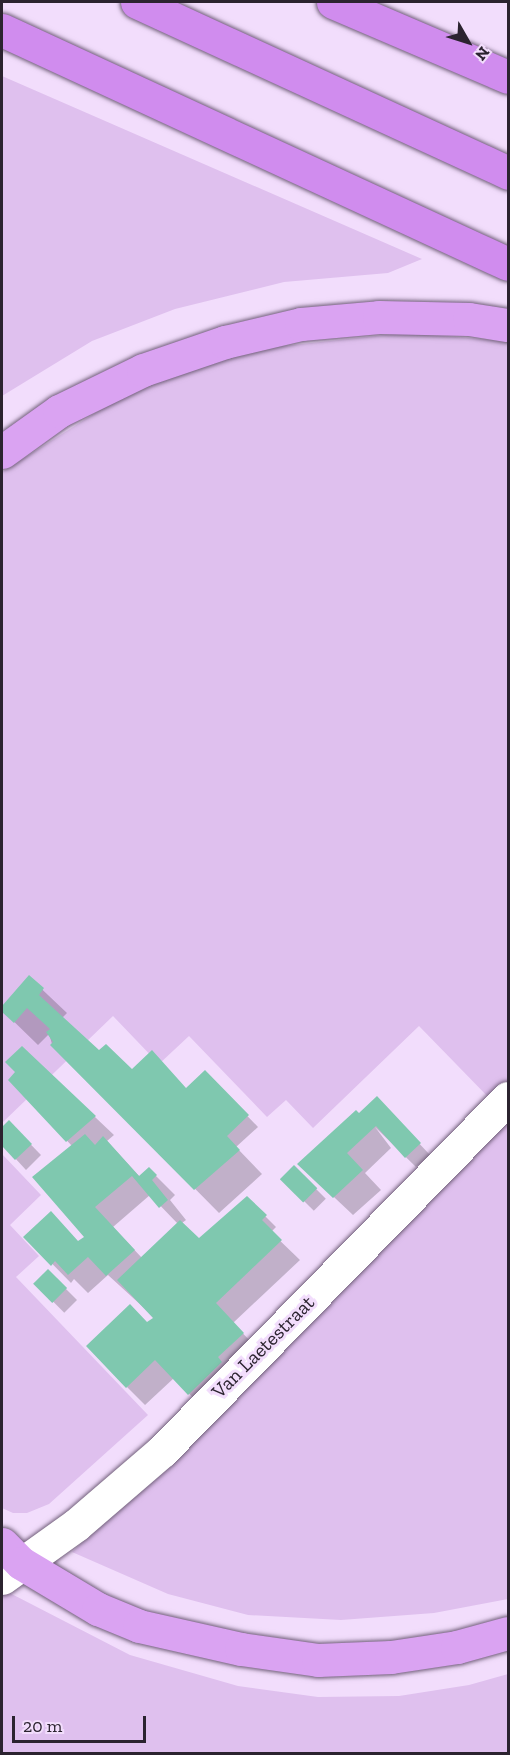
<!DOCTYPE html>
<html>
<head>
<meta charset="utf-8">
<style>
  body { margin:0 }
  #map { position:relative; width:510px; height:1755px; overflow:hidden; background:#f2ddfc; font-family:"Zilla Slab",serif }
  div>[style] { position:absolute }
  .green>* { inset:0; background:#dfc0ee }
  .shadow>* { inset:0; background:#0003; transform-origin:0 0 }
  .building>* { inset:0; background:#7fc8af; transform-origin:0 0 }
  .roads { filter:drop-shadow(0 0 2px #72607b) drop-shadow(0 0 2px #72607b) }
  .minor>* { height:33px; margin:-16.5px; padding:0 16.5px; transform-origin:16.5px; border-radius:16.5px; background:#fff }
  .trunk>* { height:33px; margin:-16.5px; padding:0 16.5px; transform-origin:16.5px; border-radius:16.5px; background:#daa3f2 }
  .motorway>* { height:33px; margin:-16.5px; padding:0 16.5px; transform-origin:16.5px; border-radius:16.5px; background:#d08cee }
  span { translate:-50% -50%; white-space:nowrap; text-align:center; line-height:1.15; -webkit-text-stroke:6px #f2ddfc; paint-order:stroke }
  .street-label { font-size:20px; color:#2b232f }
  .frame { position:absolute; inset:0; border:3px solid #2b232f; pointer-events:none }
  .north { position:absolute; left:438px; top:12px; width:60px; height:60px; -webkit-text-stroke:4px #f2ddfc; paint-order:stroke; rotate:129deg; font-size:16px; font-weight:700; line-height:24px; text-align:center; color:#2b232f }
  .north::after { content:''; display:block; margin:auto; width:21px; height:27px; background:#2b232f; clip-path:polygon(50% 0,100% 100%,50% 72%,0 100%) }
  .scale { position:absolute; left:12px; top:1716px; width:134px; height:27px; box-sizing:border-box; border:3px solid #2b232f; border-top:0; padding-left:8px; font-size:18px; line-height:21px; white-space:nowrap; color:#2b232f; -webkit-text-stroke:4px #f2ddfc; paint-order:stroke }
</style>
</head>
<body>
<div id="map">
  <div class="green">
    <div style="clip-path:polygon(2px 76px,422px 259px,388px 273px,284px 282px,175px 309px,92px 341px,2px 396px)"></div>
    <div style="clip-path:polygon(403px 333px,508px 341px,508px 1086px,493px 1102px,419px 1026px,313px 1128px,286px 1100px,267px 1117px,189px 1036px,159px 1064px,113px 1016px,2px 1123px,2px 472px,111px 403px,181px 372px,256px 349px)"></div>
    <div style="clip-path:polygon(508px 1122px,508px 1599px,434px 1613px,341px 1620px,248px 1615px,168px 1594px,72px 1552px,294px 1341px)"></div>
    <div style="clip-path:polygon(2px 1154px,41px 1195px,10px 1225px,39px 1256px,16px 1277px,148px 1415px,49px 1504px,27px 1513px,13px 1513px,2px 1508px)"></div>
    <div style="clip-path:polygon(2px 1589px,130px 1655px,238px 1686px,318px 1697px,399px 1696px,469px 1685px,508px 1674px,508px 1753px,2px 1753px)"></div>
  </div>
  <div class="shadow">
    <div style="clip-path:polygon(29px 977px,67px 1013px,62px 1018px,99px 1053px,132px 1071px,152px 1052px,186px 1089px,205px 1072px,258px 1127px,236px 1147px,262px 1174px,219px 1213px,52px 1044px,49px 1034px,38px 1045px,2px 1010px)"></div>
    <div style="clip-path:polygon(evenodd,10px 1080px,95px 1117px,114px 1135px,107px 1141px,140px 1177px,149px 1169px,175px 1195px,170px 1200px,186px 1220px,182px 1223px,199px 1240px,247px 1198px,276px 1227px,271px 1232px,300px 1260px,233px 1323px,253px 1344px,199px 1404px,174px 1378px,145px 1405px,127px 1387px,147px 1324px,155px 1318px,108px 1275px,88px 1293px,74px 1279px,71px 1283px,26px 1237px,79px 1243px,86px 1237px,72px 1146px,10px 1080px,150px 1195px,178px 1224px,142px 1258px,113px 1227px,150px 1195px)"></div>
    <div style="clip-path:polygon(387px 1109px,430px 1155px,416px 1167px,375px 1127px,391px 1148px,365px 1173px,381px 1190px,353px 1215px,318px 1182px,359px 1115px)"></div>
    <div style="clip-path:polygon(9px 1122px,41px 1155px,26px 1170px,2px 1144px,2px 1129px)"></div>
    <div style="left:294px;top:1167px;width:45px;height:17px;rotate:45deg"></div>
    <div style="left:48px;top:1271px;width:41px;height:18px;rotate:45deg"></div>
  </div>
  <div class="building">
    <div style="clip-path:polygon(29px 975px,44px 988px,39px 995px,99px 1050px,106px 1044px,132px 1069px,152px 1050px,186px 1088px,205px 1070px,249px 1115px,227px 1136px,240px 1150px,194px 1190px,50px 1045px,53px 1042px,46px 1032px,50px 1029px,27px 1008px,14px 1023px,2px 1012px,2px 1006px)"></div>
    <div style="clip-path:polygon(22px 1046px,96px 1116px,66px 1142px,8px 1080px,15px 1072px,5px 1062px)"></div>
    <div style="clip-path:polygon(377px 1096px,421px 1143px,405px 1158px,376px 1126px,347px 1153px,363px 1170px,333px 1198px,297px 1164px,356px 1110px,359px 1113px)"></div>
    <div style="clip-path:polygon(9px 1120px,32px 1144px,15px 1160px,2px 1146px,2px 1127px)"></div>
    <div style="clip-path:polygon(85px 1134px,95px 1145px,103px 1136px,139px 1176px,149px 1167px,157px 1175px,152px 1180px,168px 1200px,159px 1208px,132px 1176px,95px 1207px,135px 1250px,106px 1276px,88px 1257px,68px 1275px,55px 1261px,51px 1266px,23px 1237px,51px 1211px,78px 1241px,84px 1237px,32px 1177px)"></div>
    <div style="left:294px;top:1165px;width:33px;height:20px;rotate:45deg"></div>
    <div style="clip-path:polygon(247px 1196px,267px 1215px,262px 1220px,282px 1240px,216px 1303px,244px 1333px,218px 1357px,222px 1362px,188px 1395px,155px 1360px,126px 1388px,86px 1346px,130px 1304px,147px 1322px,153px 1318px,117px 1280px,180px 1220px,199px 1238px)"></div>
    <div style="left:48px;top:1269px;width:27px;height:21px;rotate:45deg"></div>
  </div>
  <div class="roads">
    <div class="minor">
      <div style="left:2px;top:1578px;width:91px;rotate:-35.6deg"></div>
      <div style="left:76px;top:1525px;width:113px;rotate:-40.7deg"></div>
      <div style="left:162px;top:1451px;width:494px;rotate:-45.6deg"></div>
    </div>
    <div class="trunk">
      <div style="left:2px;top:452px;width:70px;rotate:-35.7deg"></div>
      <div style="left:59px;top:411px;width:93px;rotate:-26deg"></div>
      <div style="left:143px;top:370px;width:87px;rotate:-18.9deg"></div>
      <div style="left:225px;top:342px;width:78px;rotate:-13.3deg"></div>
      <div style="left:301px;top:324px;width:78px;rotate:-5.1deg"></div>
      <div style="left:379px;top:317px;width:90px;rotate:1.3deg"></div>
      <div style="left:469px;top:319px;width:39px;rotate:9deg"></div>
      <div style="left:2px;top:1544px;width:27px;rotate:45deg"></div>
      <div style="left:21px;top:1563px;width:90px;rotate:30.9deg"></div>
      <div style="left:98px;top:1609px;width:44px;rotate:22.5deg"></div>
      <div style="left:139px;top:1626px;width:105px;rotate:12.7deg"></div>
      <div style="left:241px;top:1649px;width:78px;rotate:8.1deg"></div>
      <div style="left:318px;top:1660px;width:73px;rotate:-2.4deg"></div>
      <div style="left:391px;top:1657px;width:67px;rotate:-8.6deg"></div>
      <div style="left:457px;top:1647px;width:53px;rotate:-15.4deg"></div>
    </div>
    <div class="motorway">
      <div style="left:137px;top:2px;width:409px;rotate:24.7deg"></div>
      <div style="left:333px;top:2px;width:190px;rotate:23.2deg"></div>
      <div style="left:2px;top:30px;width:557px;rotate:24.82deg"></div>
    </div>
  </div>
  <div class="street-label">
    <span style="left:263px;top:1347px;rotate:-45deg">Van Laetestraat</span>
  </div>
  <div class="frame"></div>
  <div class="north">N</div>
  <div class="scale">20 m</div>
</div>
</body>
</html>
